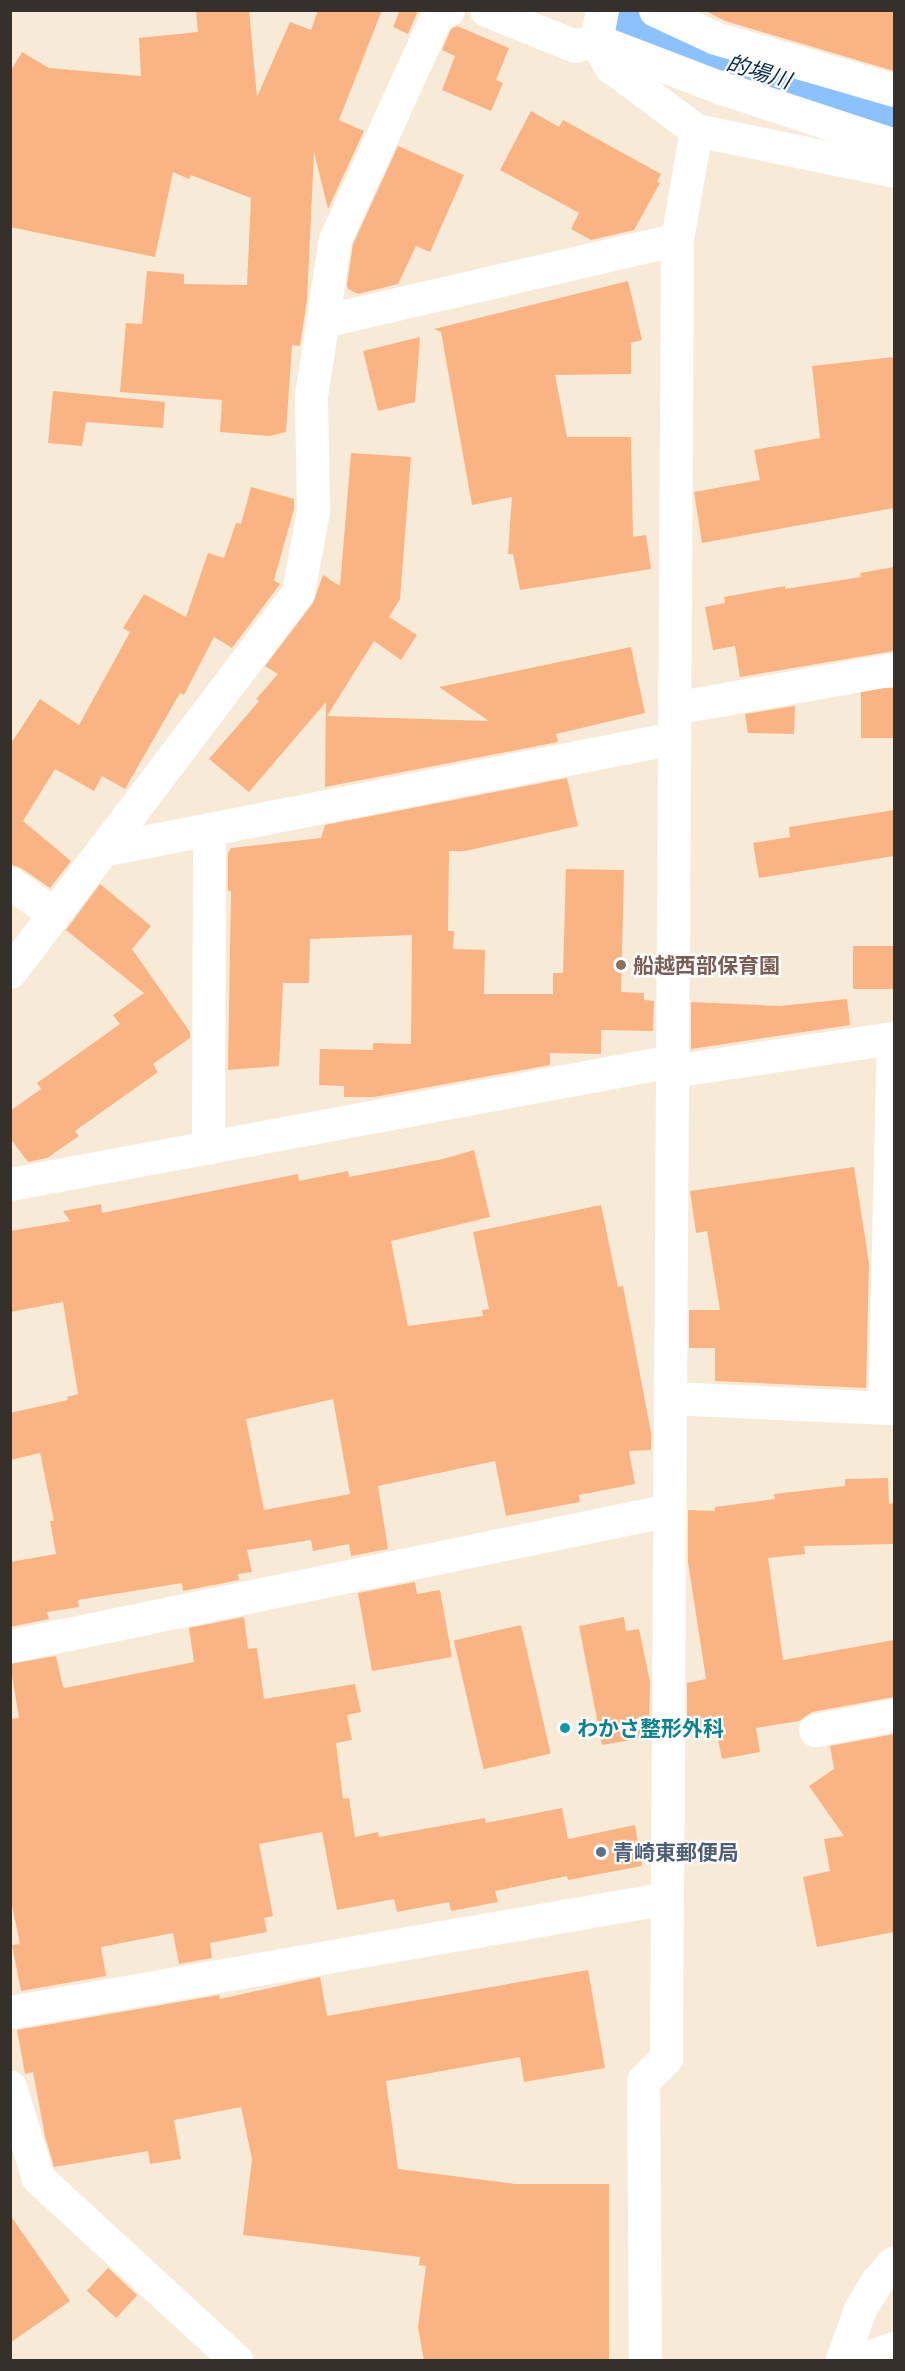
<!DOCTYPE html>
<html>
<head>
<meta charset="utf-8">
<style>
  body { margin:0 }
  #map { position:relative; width:905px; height:2371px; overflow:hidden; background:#f7ebd8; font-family:"IBM Plex Sans","Noto Sans JP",sans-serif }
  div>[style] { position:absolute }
  .river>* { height:68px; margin:-34px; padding:0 34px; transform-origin:34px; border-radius:34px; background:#8bc1ff }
  .building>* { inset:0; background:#fab382; transform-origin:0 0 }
  .street>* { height:33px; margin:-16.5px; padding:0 16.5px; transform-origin:16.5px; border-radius:16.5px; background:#fff }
  .dots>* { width:16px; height:16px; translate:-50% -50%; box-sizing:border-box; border:3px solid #fff; border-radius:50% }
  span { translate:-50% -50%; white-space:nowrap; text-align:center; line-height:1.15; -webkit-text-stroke:4.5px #fff; paint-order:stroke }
  .education-label { font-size:21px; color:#785e54; font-weight:700 }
  .left { translate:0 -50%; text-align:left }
  .culture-label { font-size:21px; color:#0d838f; font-weight:700 }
  .service-label { font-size:21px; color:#4e5e75; font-weight:700 }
  .water-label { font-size:22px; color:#062d53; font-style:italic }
  .frame { position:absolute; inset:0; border:12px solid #353029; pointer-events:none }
</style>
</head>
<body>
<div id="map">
  <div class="river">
    <div style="left:627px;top:24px;width:116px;rotate:20.6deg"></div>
    <div style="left:736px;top:65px;width:164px;rotate:15.9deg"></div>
  </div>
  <div class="building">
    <div style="clip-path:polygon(214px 10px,249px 10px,257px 97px,290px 22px,311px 30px,318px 10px,382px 10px,339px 120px,364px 131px,328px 209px,314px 152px,307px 300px,300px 346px,292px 345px,286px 432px,270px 436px,220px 432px,222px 400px,120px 392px,126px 323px,142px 324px,147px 271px,184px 274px,184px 284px,247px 285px,251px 198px,191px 175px,189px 179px,173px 172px,155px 257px,10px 227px,10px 72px,22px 52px,49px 68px,141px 76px,139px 38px,198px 32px,196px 12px)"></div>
    <div style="clip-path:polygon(400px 10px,418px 11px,408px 34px,393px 27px)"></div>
    <div style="clip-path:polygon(704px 10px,894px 10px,894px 71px,725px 21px)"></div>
    <div style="clip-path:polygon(457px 26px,509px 48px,496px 80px,503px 83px,491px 111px,442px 90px,455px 56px,442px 50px,451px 29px)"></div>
    <div style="clip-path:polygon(531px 111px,559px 127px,563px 120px,661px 174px,657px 182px,660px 183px,634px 230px,591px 240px,571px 229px,579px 213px,500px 170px)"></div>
    <div style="clip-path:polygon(398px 146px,464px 175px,430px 252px,416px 246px,398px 284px,358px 294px,348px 289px,347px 285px,353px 244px)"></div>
    <div style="clip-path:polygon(628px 281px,642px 340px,631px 343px,631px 374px,555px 375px,567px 437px,631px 437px,633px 537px,646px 535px,651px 569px,520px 590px,513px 554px,508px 554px,512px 497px,472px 505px,441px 332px,434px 329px)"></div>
    <div style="clip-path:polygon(420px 337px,415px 402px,378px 411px,363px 351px)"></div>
    <div style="clip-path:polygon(894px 357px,894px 508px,702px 543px,694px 492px,760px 480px,754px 450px,820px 438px,812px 366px)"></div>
    <div style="clip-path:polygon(53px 391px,165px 402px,163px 428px,86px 422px,82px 446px,48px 443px)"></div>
    <div style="clip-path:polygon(351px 453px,411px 457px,400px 599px,389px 617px,417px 635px,401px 660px,374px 641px,327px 716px,489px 721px,439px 687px,631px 647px,645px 713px,556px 734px,558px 742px,325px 787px,326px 702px,249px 792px,209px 759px,259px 701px,256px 699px,278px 674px,265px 666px,313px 603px,323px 575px,340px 586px)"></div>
    <div style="clip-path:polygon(251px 487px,294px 499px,294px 509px,274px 580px,280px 584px,232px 648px,214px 637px,184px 695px,180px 693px,125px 789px,102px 776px,94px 791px,55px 769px,23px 821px,71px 861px,50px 888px,21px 868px,10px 864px,10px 745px,40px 699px,79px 725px,130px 632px,123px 628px,144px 594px,186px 617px,208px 553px,224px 558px,236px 523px,241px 524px)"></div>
    <div style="clip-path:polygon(894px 567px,894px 651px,740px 677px,735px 646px,713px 650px,705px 607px,725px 603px,724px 597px,785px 586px,785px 589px,861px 577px,860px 573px)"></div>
    <div style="left:894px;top:688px;width:50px;height:33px;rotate:90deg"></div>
    <div style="clip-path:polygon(795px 706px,794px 734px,748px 733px,745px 714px)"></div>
    <div style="clip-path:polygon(567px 778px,578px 826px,465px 851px,449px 851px,448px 931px,454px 931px,453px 949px,485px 950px,484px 994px,553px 994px,553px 973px,563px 973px,566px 869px,624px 870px,621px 992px,644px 993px,644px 1000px,654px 1001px,653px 1031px,601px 1030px,601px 1054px,550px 1053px,550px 1065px,374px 1097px,344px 1097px,344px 1086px,319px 1085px,320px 1049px,373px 1050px,373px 1043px,411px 1044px,412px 935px,310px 939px,309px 983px,283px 983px,279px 1066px,228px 1070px,231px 891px,228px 891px,228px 853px,231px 848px,321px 838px,325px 825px)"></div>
    <div style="clip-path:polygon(894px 810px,894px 856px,759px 878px,753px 843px,790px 837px,789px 827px)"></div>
    <div style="clip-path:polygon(100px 884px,151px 926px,132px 949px,190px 1032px,190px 1038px,153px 1064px,158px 1072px,75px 1131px,79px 1136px,47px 1158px,28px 1162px,10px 1138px,10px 1111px,41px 1089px,37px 1083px,120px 1024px,113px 1015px,144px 993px,66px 930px)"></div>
    <div style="left:894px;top:946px;width:43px;height:41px;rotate:90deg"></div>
    <div style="clip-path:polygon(847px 999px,850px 1025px,691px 1049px,691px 1002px,780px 1006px)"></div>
    <div style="clip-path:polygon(evenodd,474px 1150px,490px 1217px,391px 1241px,408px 1326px,483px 1316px,482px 1310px,489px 1309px,473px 1232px,601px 1205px,618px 1287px,623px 1286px,651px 1432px,651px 1450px,629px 1451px,635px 1484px,579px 1495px,580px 1502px,506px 1516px,495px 1461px,378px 1486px,388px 1549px,351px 1556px,349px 1544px,313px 1551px,311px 1540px,247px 1550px,252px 1572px,238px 1574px,239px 1580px,183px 1591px,182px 1583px,78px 1600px,79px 1607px,47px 1612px,49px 1619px,10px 1627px,10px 1562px,56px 1554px,50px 1521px,54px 1521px,40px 1453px,10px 1460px,10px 1413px,68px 1400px,67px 1397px,78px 1394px,63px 1302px,10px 1312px,10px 1231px,70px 1221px,63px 1211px,101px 1204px,102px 1213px,298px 1174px,299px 1181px,348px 1171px,349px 1177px,443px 1159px,474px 1150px,333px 1399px,350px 1494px,264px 1510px,246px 1419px,333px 1399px)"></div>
    <div style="clip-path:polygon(854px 1167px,869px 1263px,866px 1388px,715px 1381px,715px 1348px,689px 1348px,689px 1310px,720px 1310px,707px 1231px,696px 1233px,690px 1191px)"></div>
    <div style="clip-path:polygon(888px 1478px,889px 1504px,894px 1503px,894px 1544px,804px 1546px,805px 1554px,768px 1558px,783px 1660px,894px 1640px,894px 1697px,812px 1712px,799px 1721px,756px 1728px,760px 1752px,722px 1759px,715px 1725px,687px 1730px,687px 1683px,706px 1679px,688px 1562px,688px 1510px,715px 1511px,715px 1507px,775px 1499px,774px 1494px,845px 1486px,845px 1479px)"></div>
    <div style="clip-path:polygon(415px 1582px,417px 1594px,440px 1590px,452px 1657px,372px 1671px,358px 1593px)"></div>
    <div style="clip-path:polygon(244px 1617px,248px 1649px,257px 1648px,264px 1699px,355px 1684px,361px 1712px,347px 1715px,352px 1740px,336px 1743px,343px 1799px,349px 1798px,355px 1837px,378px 1832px,379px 1837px,485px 1818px,486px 1823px,562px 1808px,568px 1839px,635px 1825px,642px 1866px,568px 1880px,567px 1876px,495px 1891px,498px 1902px,451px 1911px,449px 1902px,397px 1912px,394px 1899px,337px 1910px,322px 1832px,259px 1844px,273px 1916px,264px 1918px,267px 1932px,210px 1943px,212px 1958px,179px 1964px,173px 1933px,101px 1947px,106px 1976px,21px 1991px,12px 1945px,20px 1944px,10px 1896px,10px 1719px,19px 1718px,10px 1664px,56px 1656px,63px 1687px,65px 1688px,194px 1662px,189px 1628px)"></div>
    <div style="clip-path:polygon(624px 1617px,626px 1631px,639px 1629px,650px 1682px,649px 1737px,602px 1745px,579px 1626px)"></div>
    <div style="left:521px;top:1625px;width:132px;height:69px;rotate:77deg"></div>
    <div style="clip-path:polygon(894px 1734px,894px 1932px,817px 1947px,803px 1877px,830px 1871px,824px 1839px,844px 1836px,809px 1786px,834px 1769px,830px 1746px)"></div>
    <div style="clip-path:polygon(588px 1970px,605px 2068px,524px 2082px,520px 2057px,386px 2081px,398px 2169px,515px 2184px,609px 2184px,609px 2361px,424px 2361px,418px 2327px,426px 2266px,419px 2265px,420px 2257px,243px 2235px,252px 2159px,241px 2107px,174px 2120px,181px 2159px,150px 2164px,148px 2151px,54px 2167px,45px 2136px,33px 2072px,25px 2074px,17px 2030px,219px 1995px,220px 1999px,320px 1977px,327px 2016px)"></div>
    <div style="clip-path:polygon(10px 2215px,70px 2301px,10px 2343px)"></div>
    <div style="left:108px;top:2268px;width:40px;height:31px;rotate:43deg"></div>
  </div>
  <div class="street">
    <div style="left:486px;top:10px;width:96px;rotate:22deg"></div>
    <div style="left:575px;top:46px;width:22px;rotate:-16deg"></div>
    <div style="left:596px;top:40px;width:132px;rotate:20.9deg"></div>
    <div style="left:719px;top:87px;width:184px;rotate:18.3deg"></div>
    <div style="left:602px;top:10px;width:31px;rotate:101deg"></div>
    <div style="left:596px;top:40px;width:30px;rotate:62deg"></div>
    <div style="left:610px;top:66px;width:107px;rotate:36.7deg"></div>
    <div style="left:696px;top:130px;width:202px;rotate:11.7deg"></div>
    <div style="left:655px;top:10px;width:66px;rotate:25deg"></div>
    <div style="left:715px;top:38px;width:186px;rotate:16.2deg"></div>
    <div style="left:323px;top:321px;width:363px;rotate:-13deg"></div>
    <div style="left:674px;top:708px;width:223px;rotate:-10.1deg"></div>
    <div style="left:102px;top:850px;width:583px;rotate:-11.08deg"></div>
    <div style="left:10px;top:883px;width:54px;rotate:35.2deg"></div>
    <div style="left:10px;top:972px;width:477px;rotate:-52.8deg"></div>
    <div style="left:298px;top:592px;width:82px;rotate:-79.5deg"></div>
    <div style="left:313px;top:511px;width:115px;rotate:-91deg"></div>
    <div style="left:311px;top:396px;width:159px;rotate:-81.3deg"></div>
    <div style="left:335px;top:239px;width:246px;rotate:-65.5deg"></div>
    <div style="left:437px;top:15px;width:12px;rotate:-24deg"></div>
    <div style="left:672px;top:1071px;width:223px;rotate:-8.5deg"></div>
    <div style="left:893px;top:1038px;width:369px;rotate:91.4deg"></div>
    <div style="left:208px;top:1148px;width:319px;rotate:-89.8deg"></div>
    <div style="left:10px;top:1184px;width:673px;rotate:-10.53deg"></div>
    <div style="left:670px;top:1398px;width:224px;rotate:2.6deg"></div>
    <div style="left:10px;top:1646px;width:673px;rotate:-11.66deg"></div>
    <div style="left:815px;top:1730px;width:80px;rotate:-10.8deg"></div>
    <div style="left:10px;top:2012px;width:667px;rotate:-9.84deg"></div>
    <div style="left:10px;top:2087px;width:95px;rotate:72.9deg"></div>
    <div style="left:38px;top:2178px;width:269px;rotate:42.6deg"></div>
    <div style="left:645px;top:2360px;width:279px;rotate:-90.4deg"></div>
    <div style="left:643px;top:2081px;width:33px;rotate:-45deg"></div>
    <div style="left:666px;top:2058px;width:1819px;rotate:-89.65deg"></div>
    <div style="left:677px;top:239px;width:111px;rotate:-80.1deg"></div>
    <div style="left:842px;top:2360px;width:54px;rotate:-70.6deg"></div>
    <div style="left:860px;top:2309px;width:33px;rotate:-59deg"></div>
    <div style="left:877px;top:2281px;width:25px;rotate:-48deg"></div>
    <div style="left:859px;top:2360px;width:37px;rotate:-19deg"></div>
  </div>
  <div class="dots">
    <div style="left:621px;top:965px;background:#8d6e63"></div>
    <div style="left:565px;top:1728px;background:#0f9aa8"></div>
    <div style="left:601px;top:1852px;background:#5c6f8a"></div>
  </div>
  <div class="education-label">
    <span class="left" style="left:633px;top:965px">船越西部保育園</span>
  </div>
  <div class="culture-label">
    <span class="left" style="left:577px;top:1728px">わかさ整形外科</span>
  </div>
  <div class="service-label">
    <span class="left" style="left:613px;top:1852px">青崎東郵便局</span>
  </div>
  <div class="water-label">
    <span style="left:759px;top:71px;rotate:17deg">的場川</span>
  </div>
  <div class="frame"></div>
</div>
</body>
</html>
